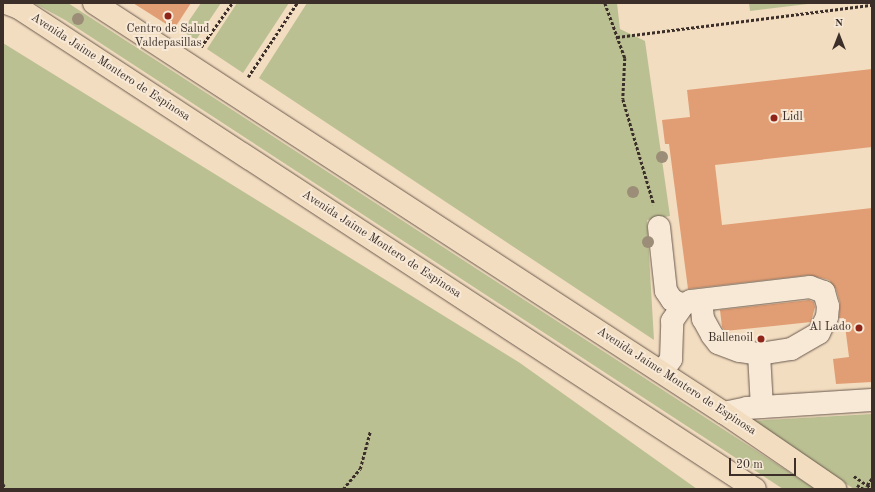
<!DOCTYPE html>
<html>
<head>
<meta charset="utf-8">
<style>
  body { margin:0 }
  #map { position:relative; width:875px; height:492px; overflow:hidden; background:#f3ddc0; font-family:"Old Standard TT",serif }
  div>[style] { position:absolute }
  .green>* { inset:0; background:#bbc092 }
  .building>* { inset:0; background:#e19e74 }
  .path>* { height:2.5px; margin-top:-1.25px; transform-origin:0; background:repeating-linear-gradient(90deg,#3c2f29 0 3px,transparent 0 5px) }
  .roads { filter:drop-shadow(0 0 1px #6a5a4f) drop-shadow(0 0 1px #6a5a4f) }
  .minor>* { height:22px; margin:-11px; padding:0 11px; transform-origin:11px; border-radius:11px; background:#f7e9d6 }
  .major>* { height:22px; margin:-11px; padding:0 11px; transform-origin:11px; border-radius:11px; background:#f3ddc0 }
  .trees>* { width:12px; height:12px; margin:-6px; border-radius:50%; background:#9c8d78 }
  .dots>* { width:11px; height:11px; translate:-50% -50%; box-sizing:border-box; border:2px solid #f7e9d6; border-radius:50% }
  span { translate:-50% -50%; white-space:nowrap; text-align:center; line-height:1.15; -webkit-text-stroke:4px #f7e9d6; paint-order:stroke }
  .poi-label { font-size:12px; color:#3c2f29 }
  .left { translate:0 -50%; text-align:left }
  .right { translate:-100% -50%; text-align:right }
  .street-label { font-size:12px; color:#3c2f29 }
  .frame { position:absolute; inset:0; border:4px solid #3c2f29; pointer-events:none }
  .north { position:absolute; left:819px; top:16px; width:40px; height:40px; -webkit-text-stroke:3px #f7e9d6; paint-order:stroke; rotate:0deg; font-size:11px; font-weight:700; line-height:16px; text-align:center; color:#3c2f29 }
  .north::after { content:''; display:block; margin:auto; width:14px; height:18px; background:#3c2f29; clip-path:polygon(50% 0,100% 100%,50% 72%,0 100%) }
  .scale { position:absolute; left:729px; top:458px; width:67px; height:18px; box-sizing:border-box; border:2px solid #3c2f29; border-top:0; padding-left:5px; font-size:12px; line-height:14px; white-space:nowrap; color:#3c2f29; -webkit-text-stroke:3px #f7e9d6; paint-order:stroke }
</style>
</head>
<body>
<div id="map">
  <div class="green">
    <div style="clip-path:polygon(34px 3px,68px 3px,815px 489px,783px 489px,65px 20px)"></div>
    <div style="clip-path:polygon(201px 3px,221px 3px,196px 40px,182px 31px)"></div>
    <div style="clip-path:polygon(237px 3px,289px 3px,243px 73px,207px 49px)"></div>
    <div style="clip-path:polygon(307px 3px,617px 3px,620px 29px,645px 41px,670px 216px,647px 220px,654px 340px,259px 78px)"></div>
    <div style="clip-path:polygon(749px 3px,816px 3px,750px 11px)"></div>
    <div style="clip-path:polygon(3px 43px,520px 363px,697px 489px,3px 489px)"></div>
    <div style="clip-path:polygon(872px 414px,872px 489px,854px 489px,749px 421px)"></div>
  </div>
  <div class="building">
    <div style="clip-path:polygon(133px 3px,191px 3px,174px 29px)"></div>
    <div style="clip-path:polygon(872px 69px,872px 147px,715px 165px,722px 225px,872px 208px,872px 382px,836px 384px,833px 359px,849px 357px,844px 318px,839px 318px,840px 303px,836px 289px,829px 280px,809px 275px,688px 289px,669px 144px,665px 144px,662px 120px,690px 117px,687px 90px)"></div>
    <div style="clip-path:polygon(809px 300px,814px 302px,815px 307px,811px 322px,725px 331px,722px 327px,720px 310px)"></div>
  </div>
  <div class="path">
    <div style="left:605px;top:3px;width:59px;rotate:70deg"></div>
    <div style="left:625px;top:58px;width:41px;rotate:92.8deg"></div>
    <div style="left:623px;top:99px;width:110px;rotate:73.7deg"></div>
    <div style="left:617px;top:37px;width:257px;rotate:-7.2deg"></div>
    <div style="left:201px;top:47px;width:54px;rotate:-54.8deg"></div>
    <div style="left:248px;top:77px;width:89px;rotate:-56.5deg"></div>
    <div style="left:854px;top:476px;width:16px;rotate:35deg"></div>
    <div style="left:867px;top:485px;width:9px;rotate:-54deg"></div>
    <div style="left:3px;top:484px;width:6px;rotate:59deg"></div>
    <div style="left:857px;top:485px;width:8px;rotate:30deg"></div>
    <div style="left:867px;top:485px;width:6px;rotate:31deg"></div>
    <div style="left:343px;top:489px;width:26px;rotate:-50deg"></div>
    <div style="left:360px;top:469px;width:39px;rotate:-75deg"></div>
  </div>
  <div class="roads">
    <div class="minor">
      <div style="left:659px;top:227px;width:64px;rotate:83.8deg"></div>
      <div style="left:666px;top:291px;width:11px;rotate:56deg"></div>
      <div style="left:672px;top:300px;width:12px;rotate:24deg"></div>
      <div style="left:759px;top:354px;width:53px;rotate:86.8deg"></div>
      <div style="left:662px;top:372px;width:16px;rotate:-55deg"></div>
      <div style="left:671px;top:359px;width:38px;rotate:-88deg"></div>
      <div style="left:672px;top:321px;width:19px;rotate:-55deg"></div>
      <div style="left:683px;top:305px;width:9px;rotate:-27deg"></div>
      <div style="left:691px;top:301px;width:120px;rotate:-6.7deg"></div>
      <div style="left:810px;top:287px;width:15px;rotate:20deg"></div>
      <div style="left:824px;top:292px;width:15px;rotate:74deg"></div>
      <div style="left:828px;top:306px;width:11px;rotate:95deg"></div>
      <div style="left:827px;top:317px;width:18px;rotate:117deg"></div>
      <div style="left:819px;top:333px;width:32px;rotate:150deg"></div>
      <div style="left:791px;top:349px;width:32px;rotate:171deg"></div>
      <div style="left:759px;top:354px;width:20px;rotate:-171deg"></div>
      <div style="left:739px;top:351px;width:22px;rotate:-159deg"></div>
      <div style="left:718px;top:343px;width:10px;rotate:-127deg"></div>
      <div style="left:712px;top:335px;width:18px;rotate:-119deg"></div>
      <div style="left:703px;top:319px;width:19px;rotate:-96deg"></div>
      <div style="left:724px;top:413px;width:24px;rotate:-12deg"></div>
      <div style="left:747px;top:408px;width:125px;rotate:-3.7deg"></div>
    </div>
    <div class="major">
      <div style="left:6px;top:3px;width:14px;rotate:21deg"></div>
      <div style="left:19px;top:8px;width:879px;rotate:33.17deg"></div>
      <div style="left:94px;top:3px;width:752px;rotate:33.06deg"></div>
      <div style="left:724px;top:413px;width:135px;rotate:34.4deg"></div>
    </div>
  </div>
  <div class="trees">
    <div style="left:78px;top:19px"></div>
    <div style="left:662px;top:157px"></div>
    <div style="left:633px;top:192px"></div>
    <div style="left:648px;top:242px"></div>
  </div>
  <div class="dots">
    <div style="left:168px;top:16px;background:#8f2418"></div>
    <div style="left:774px;top:118px;background:#8f2418"></div>
    <div style="left:859px;top:328px;background:#8f2418"></div>
    <div style="left:761px;top:339px;background:#8f2418"></div>
  </div>
  <div class="poi-label">
    <span style="left:168px;top:37px">Centro de Salud<br>Valdepasillas</span>
    <span class="left" style="left:782px;top:118px">Lidl</span>
    <span class="right" style="left:851px;top:328px">Al Lado</span>
    <span class="right" style="left:753px;top:339px">Ballenoil</span>
  </div>
  <div class="street-label">
    <span style="left:110px;top:68px;rotate:33deg">Avenida Jaime Montero de Espinosa</span>
    <span style="left:381px;top:245px;rotate:33deg">Avenida Jaime Montero de Espinosa</span>
    <span style="left:676px;top:382px;rotate:33deg">Avenida Jaime Montero de Espinosa</span>
  </div>
  <div class="frame"></div>
  <div class="north">N</div>
  <div class="scale">20 m</div>
</div>
</body>
</html>
